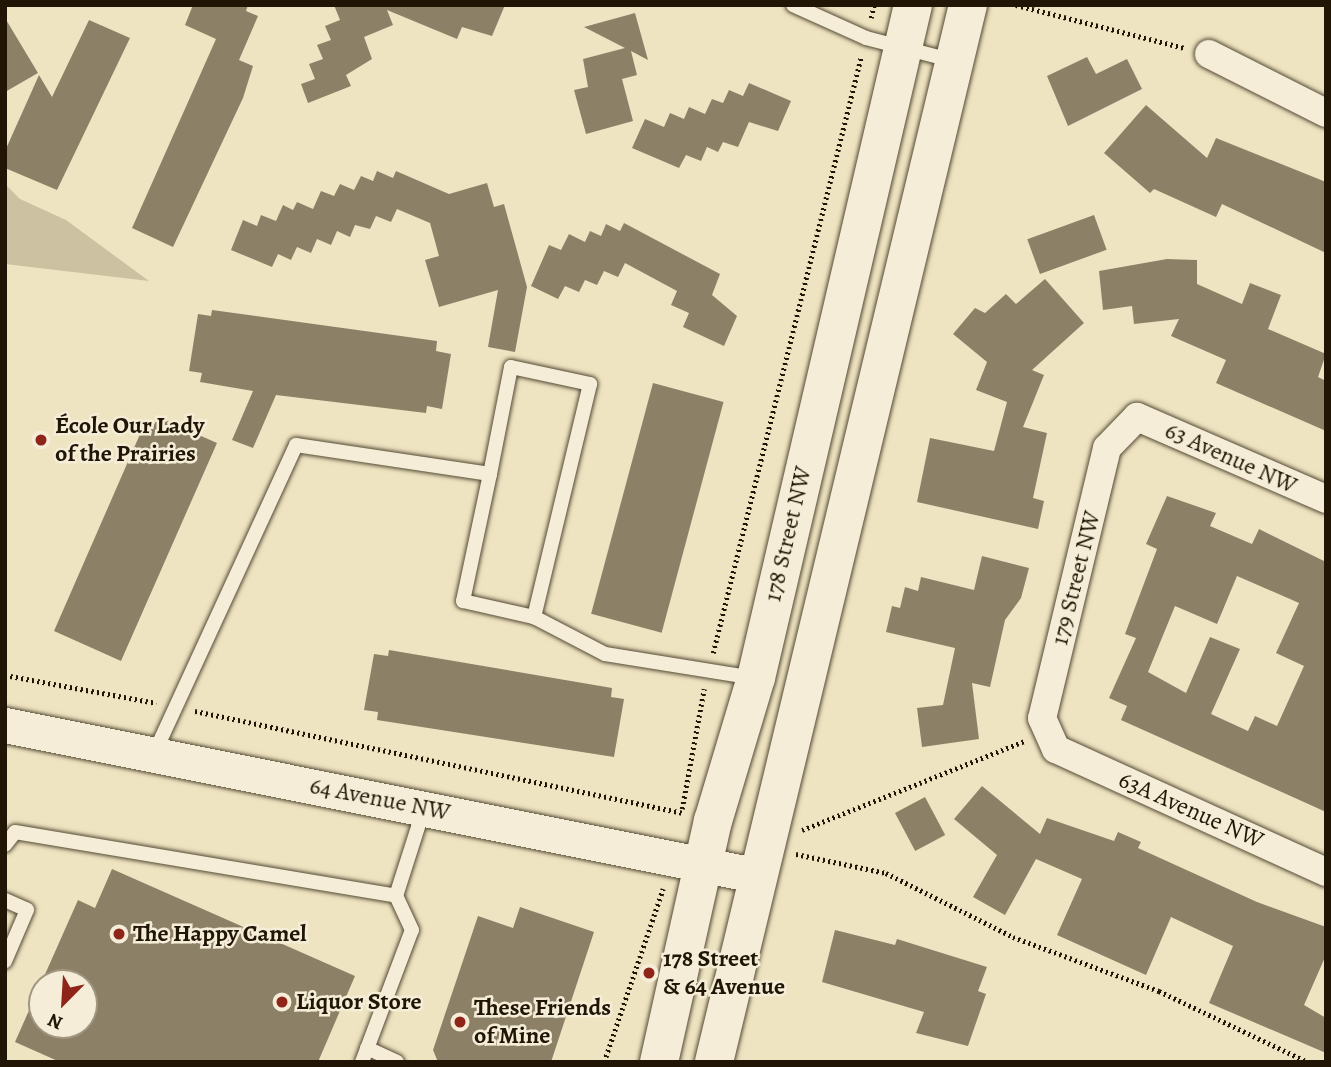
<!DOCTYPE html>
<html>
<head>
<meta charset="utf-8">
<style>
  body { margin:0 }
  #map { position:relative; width:1331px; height:1067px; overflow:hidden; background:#efe4c1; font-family:Alegreya,serif }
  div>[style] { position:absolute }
  .green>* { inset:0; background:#ccc1a1 }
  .building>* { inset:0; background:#8c8167; transform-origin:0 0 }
  .path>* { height:4.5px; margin-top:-2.25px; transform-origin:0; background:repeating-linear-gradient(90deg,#211606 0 2px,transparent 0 5.5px) }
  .roads { filter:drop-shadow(0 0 2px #544a35) drop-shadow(0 0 2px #544a35) }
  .service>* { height:14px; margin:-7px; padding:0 7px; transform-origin:7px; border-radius:7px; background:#f5edd7 }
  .minor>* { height:28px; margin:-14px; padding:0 14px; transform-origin:14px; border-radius:14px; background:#f5edd7 }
  .tertiary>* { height:35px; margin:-17.5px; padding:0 17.5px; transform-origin:17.5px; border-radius:17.5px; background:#f5edd7 }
  .secondary>* { height:38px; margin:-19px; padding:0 19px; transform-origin:19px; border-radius:19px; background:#f5edd7 }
  .dots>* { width:19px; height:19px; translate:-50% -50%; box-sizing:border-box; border:4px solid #f5edd7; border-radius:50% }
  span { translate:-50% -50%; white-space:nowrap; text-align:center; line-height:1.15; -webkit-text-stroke:5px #f5edd7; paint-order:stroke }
  .poi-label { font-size:24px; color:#211606; font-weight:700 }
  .left { translate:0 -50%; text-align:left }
  .street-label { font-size:24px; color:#211606 }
  .frame { position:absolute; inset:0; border:7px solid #211606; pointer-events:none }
  .north { position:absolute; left:28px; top:969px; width:70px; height:70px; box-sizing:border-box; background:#f5edd7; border:2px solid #a09783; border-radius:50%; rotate:204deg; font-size:19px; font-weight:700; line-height:28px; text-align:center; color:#211606 }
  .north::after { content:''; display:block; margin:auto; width:24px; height:32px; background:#8f2418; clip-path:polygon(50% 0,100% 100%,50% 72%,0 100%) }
</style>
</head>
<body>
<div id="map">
  <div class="green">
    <div style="clip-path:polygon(5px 184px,20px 199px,66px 220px,149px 281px,5px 264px)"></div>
  </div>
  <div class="building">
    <div style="clip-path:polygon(193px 5px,248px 5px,246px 11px,258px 16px,239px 60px,253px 66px,243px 98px,173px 247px,132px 228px,216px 39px,185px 25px)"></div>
    <div style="clip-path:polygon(334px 5px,505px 5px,492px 36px,462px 27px,457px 39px,387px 10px,393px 25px,364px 37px,372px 59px,346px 75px,351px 86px,308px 103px,301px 84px,315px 79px,309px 64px,323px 59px,317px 45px,331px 40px,325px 26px,340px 20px)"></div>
    <div style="clip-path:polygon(635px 13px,648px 60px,631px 51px,637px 75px,622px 79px,633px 121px,586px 134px,574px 90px,588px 87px,583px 59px,625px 48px,584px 27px)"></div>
    <div style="clip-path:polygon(5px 18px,38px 73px,5px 92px)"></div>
    <div style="clip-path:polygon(89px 20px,130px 38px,57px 190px,5px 168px,5px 151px,39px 75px,52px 97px)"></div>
    <div style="clip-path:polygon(1087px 57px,1096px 74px,1127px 59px,1142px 89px,1068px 126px,1047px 76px)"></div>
    <div style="clip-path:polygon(749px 83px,791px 101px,778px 131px,749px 122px,738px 147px,723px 142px,718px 152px,707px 147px,701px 161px,686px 155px,679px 168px,632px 148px,645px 119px,664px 127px,670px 113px,684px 119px,689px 107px,705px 114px,712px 99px,723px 103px,729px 90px,743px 96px)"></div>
    <div style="clip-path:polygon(1146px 105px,1207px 158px,1216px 138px,1326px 182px,1326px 253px,1222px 204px,1216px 217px,1154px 189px,1150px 193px,1104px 153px)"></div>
    <div style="clip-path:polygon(377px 171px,393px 178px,396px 171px,449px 194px,487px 183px,494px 207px,504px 204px,527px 287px,515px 352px,488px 347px,498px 290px,439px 307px,425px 260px,439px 256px,430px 223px,397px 209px,391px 222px,376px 216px,370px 229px,355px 225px,350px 237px,337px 231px,331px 245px,317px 239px,311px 253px,297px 247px,291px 260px,278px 254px,272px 267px,231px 250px,243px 220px,257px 226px,261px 215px,276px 221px,283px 205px,293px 210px,297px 202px,313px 209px,321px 191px,334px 196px,340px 184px,354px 190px,361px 176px,373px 181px)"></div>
    <div style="left:1094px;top:215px;width:37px;height:71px;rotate:70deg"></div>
    <div style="clip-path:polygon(624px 223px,720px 274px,712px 295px,737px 316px,724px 346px,683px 327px,689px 313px,671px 305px,677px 291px,625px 263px,618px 277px,604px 271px,597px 285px,585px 280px,579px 292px,565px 286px,558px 299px,531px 286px,549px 245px,561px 250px,569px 234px,585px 242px,590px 231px,601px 236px,606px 224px,620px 231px)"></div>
    <div style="clip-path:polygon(1167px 259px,1197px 260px,1197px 284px,1242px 304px,1250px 283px,1281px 295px,1268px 329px,1326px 354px,1318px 377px,1326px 381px,1326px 431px,1216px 383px,1226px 360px,1171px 336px,1179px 319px,1134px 324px,1132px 306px,1103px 310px,1099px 271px)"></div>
    <div style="clip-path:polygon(1045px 279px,1084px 323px,1032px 370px,1044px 375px,1023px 427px,1047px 433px,1033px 498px,1044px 501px,1038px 529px,917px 502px,930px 438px,994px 451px,1007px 402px,976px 390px,987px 362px,953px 334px,975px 308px,985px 313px,1006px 294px,1016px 304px)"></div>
    <div style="clip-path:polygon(212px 310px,437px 341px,436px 351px,451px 354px,442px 409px,427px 406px,426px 413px,276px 395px,253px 448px,232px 440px,253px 391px,200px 382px,202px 373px,189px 371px,198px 314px,211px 316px)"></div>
    <div style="left:653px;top:383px;width:73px;height:239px;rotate:15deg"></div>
    <div style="clip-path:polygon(158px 417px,217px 443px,121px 661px,54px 631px,144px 425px,152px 429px)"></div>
    <div style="clip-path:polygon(evenodd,1167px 496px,1216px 513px,1210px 526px,1252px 544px,1259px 529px,1326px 562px,1326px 812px,1121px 720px,1127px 706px,1109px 698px,1136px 638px,1125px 634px,1157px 549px,1146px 544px,1167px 496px,1237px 576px,1299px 603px,1276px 653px,1304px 666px,1277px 726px,1255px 716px,1248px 731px,1211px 714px,1240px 649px,1210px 637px,1186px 693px,1148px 672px,1175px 606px,1217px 624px,1237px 576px)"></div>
    <div style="clip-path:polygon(982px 556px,1029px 568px,1021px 598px,1005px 620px,990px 687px,972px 683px,979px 739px,922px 747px,917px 708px,943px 705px,955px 648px,886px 632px,892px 606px,900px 608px,905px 587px,918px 591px,921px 577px,974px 590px)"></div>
    <div style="clip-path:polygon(389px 650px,612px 688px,611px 697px,624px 699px,614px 757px,377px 720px,378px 712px,364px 710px,374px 654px,388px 656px)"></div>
    <div style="clip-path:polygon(982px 786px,1040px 834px,1047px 818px,1114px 841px,1118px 832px,1141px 842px,1138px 848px,1257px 902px,1326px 927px,1326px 955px,1304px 1005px,1326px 1018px,1326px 1053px,1209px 1003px,1233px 946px,1171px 917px,1146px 975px,1057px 935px,1082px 879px,1036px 859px,1005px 915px,973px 897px,997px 855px,954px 819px)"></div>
    <div style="left:925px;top:797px;width:43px;height:34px;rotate:62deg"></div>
    <div style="clip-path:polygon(evenodd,112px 869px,355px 976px,318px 1062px,60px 1062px,15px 1042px,78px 900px,95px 908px,112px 869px,42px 983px,84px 983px,84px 1025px,42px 1025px,42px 983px)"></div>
    <div style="clip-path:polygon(520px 907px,594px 932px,551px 1062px,438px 1062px,433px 1050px,478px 916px,513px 928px)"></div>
    <div style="clip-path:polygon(835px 930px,895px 945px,897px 939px,987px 967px,978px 991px,986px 994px,968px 1046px,916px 1033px,924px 1012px,822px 982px)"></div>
  </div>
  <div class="path">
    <div style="left:1016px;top:5px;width:174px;rotate:14.3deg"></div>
    <div style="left:871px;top:18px;width:13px;rotate:-77deg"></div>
    <div style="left:713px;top:653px;width:614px;rotate:-76.05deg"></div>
    <div style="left:5px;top:675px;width:154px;rotate:10.5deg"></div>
    <div style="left:195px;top:711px;width:499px;rotate:11.8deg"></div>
    <div style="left:682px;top:809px;width:122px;rotate:-79.6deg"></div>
    <div style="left:802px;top:830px;width:239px;rotate:-21.8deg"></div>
    <div style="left:796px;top:854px;width:92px;rotate:11.9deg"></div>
    <div style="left:886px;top:873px;width:142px;rotate:26.7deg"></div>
    <div style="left:1013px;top:937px;width:156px;rotate:20.3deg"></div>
    <div style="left:1159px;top:991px;width:165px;rotate:25.5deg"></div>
    <div style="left:604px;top:1062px;width:183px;rotate:-71.2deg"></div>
  </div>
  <div class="roads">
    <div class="service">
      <div style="left:793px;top:5px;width:80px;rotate:24.3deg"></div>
      <div style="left:866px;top:38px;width:91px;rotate:14.6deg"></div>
      <div style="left:490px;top:474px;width:109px;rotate:-78.9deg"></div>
      <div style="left:511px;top:367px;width:81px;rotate:12.1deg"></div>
      <div style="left:590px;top:384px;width:240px;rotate:103.5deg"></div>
      <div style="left:154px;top:754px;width:340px;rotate:-65.3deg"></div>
      <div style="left:296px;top:445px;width:196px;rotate:8.5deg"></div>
      <div style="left:490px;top:474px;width:130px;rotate:102deg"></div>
      <div style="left:463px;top:601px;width:73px;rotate:12.7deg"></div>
      <div style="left:534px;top:617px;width:80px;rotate:27.5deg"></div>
      <div style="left:605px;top:654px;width:152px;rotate:9.1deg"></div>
      <div style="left:5px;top:845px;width:16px;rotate:-52deg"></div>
      <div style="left:15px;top:832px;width:386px;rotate:9.5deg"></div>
      <div style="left:5px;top:900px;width:24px;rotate:24deg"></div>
      <div style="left:27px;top:910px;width:56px;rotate:113.3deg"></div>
      <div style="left:367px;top:1048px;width:33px;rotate:25deg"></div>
      <div style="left:362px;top:1062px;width:141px;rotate:-69.3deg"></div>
      <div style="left:412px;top:930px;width:38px;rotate:-115deg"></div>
      <div style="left:396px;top:896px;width:92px;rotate:-72.3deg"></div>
    </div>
    <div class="minor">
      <div style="left:1209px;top:54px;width:131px;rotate:26.8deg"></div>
      <div style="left:1326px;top:499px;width:206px;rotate:-156.5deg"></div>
      <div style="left:1137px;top:417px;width:43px;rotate:134.1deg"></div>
      <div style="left:1107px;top:448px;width:278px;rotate:103.5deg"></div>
      <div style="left:1042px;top:718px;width:34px;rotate:66deg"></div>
      <div style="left:1056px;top:749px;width:297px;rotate:24.5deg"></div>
    </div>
    <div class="tertiary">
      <div style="left:5px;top:725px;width:764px;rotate:11.32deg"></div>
    </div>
    <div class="secondary">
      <div style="left:659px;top:1062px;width:247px;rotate:-77.4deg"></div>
      <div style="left:713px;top:821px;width:149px;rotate:-73.3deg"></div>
      <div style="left:756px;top:678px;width:691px;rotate:-76.87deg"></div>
      <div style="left:714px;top:1062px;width:1087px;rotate:-76.49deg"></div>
    </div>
  </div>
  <div class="dots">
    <div style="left:41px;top:440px;background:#8f2418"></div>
    <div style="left:119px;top:934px;background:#8f2418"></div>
    <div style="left:649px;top:973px;background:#8f2418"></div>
    <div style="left:282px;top:1002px;background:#8f2418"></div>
    <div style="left:460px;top:1022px;background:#8f2418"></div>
  </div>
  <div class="poi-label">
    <span class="left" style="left:55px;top:440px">École Our Lady<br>of the Prairies</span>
    <span class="left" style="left:133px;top:934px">The Happy Camel</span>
    <span class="left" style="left:663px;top:973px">178 Street<br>&amp; 64 Avenue</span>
    <span class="left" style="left:296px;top:1002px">Liquor Store</span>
    <span class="left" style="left:474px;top:1022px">These Friends<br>of Mine</span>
  </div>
  <div class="street-label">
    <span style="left:1231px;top:458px;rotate:24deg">63 Avenue NW</span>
    <span style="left:788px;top:534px;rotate:-77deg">178 Street NW</span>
    <span style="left:1076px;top:578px;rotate:-76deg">179 Street NW</span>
    <span style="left:380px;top:799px;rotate:11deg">64 Avenue NW</span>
    <span style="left:1191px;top:810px;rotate:24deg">63A Avenue NW</span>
  </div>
  <div class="frame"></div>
  <div class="north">N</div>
</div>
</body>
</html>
